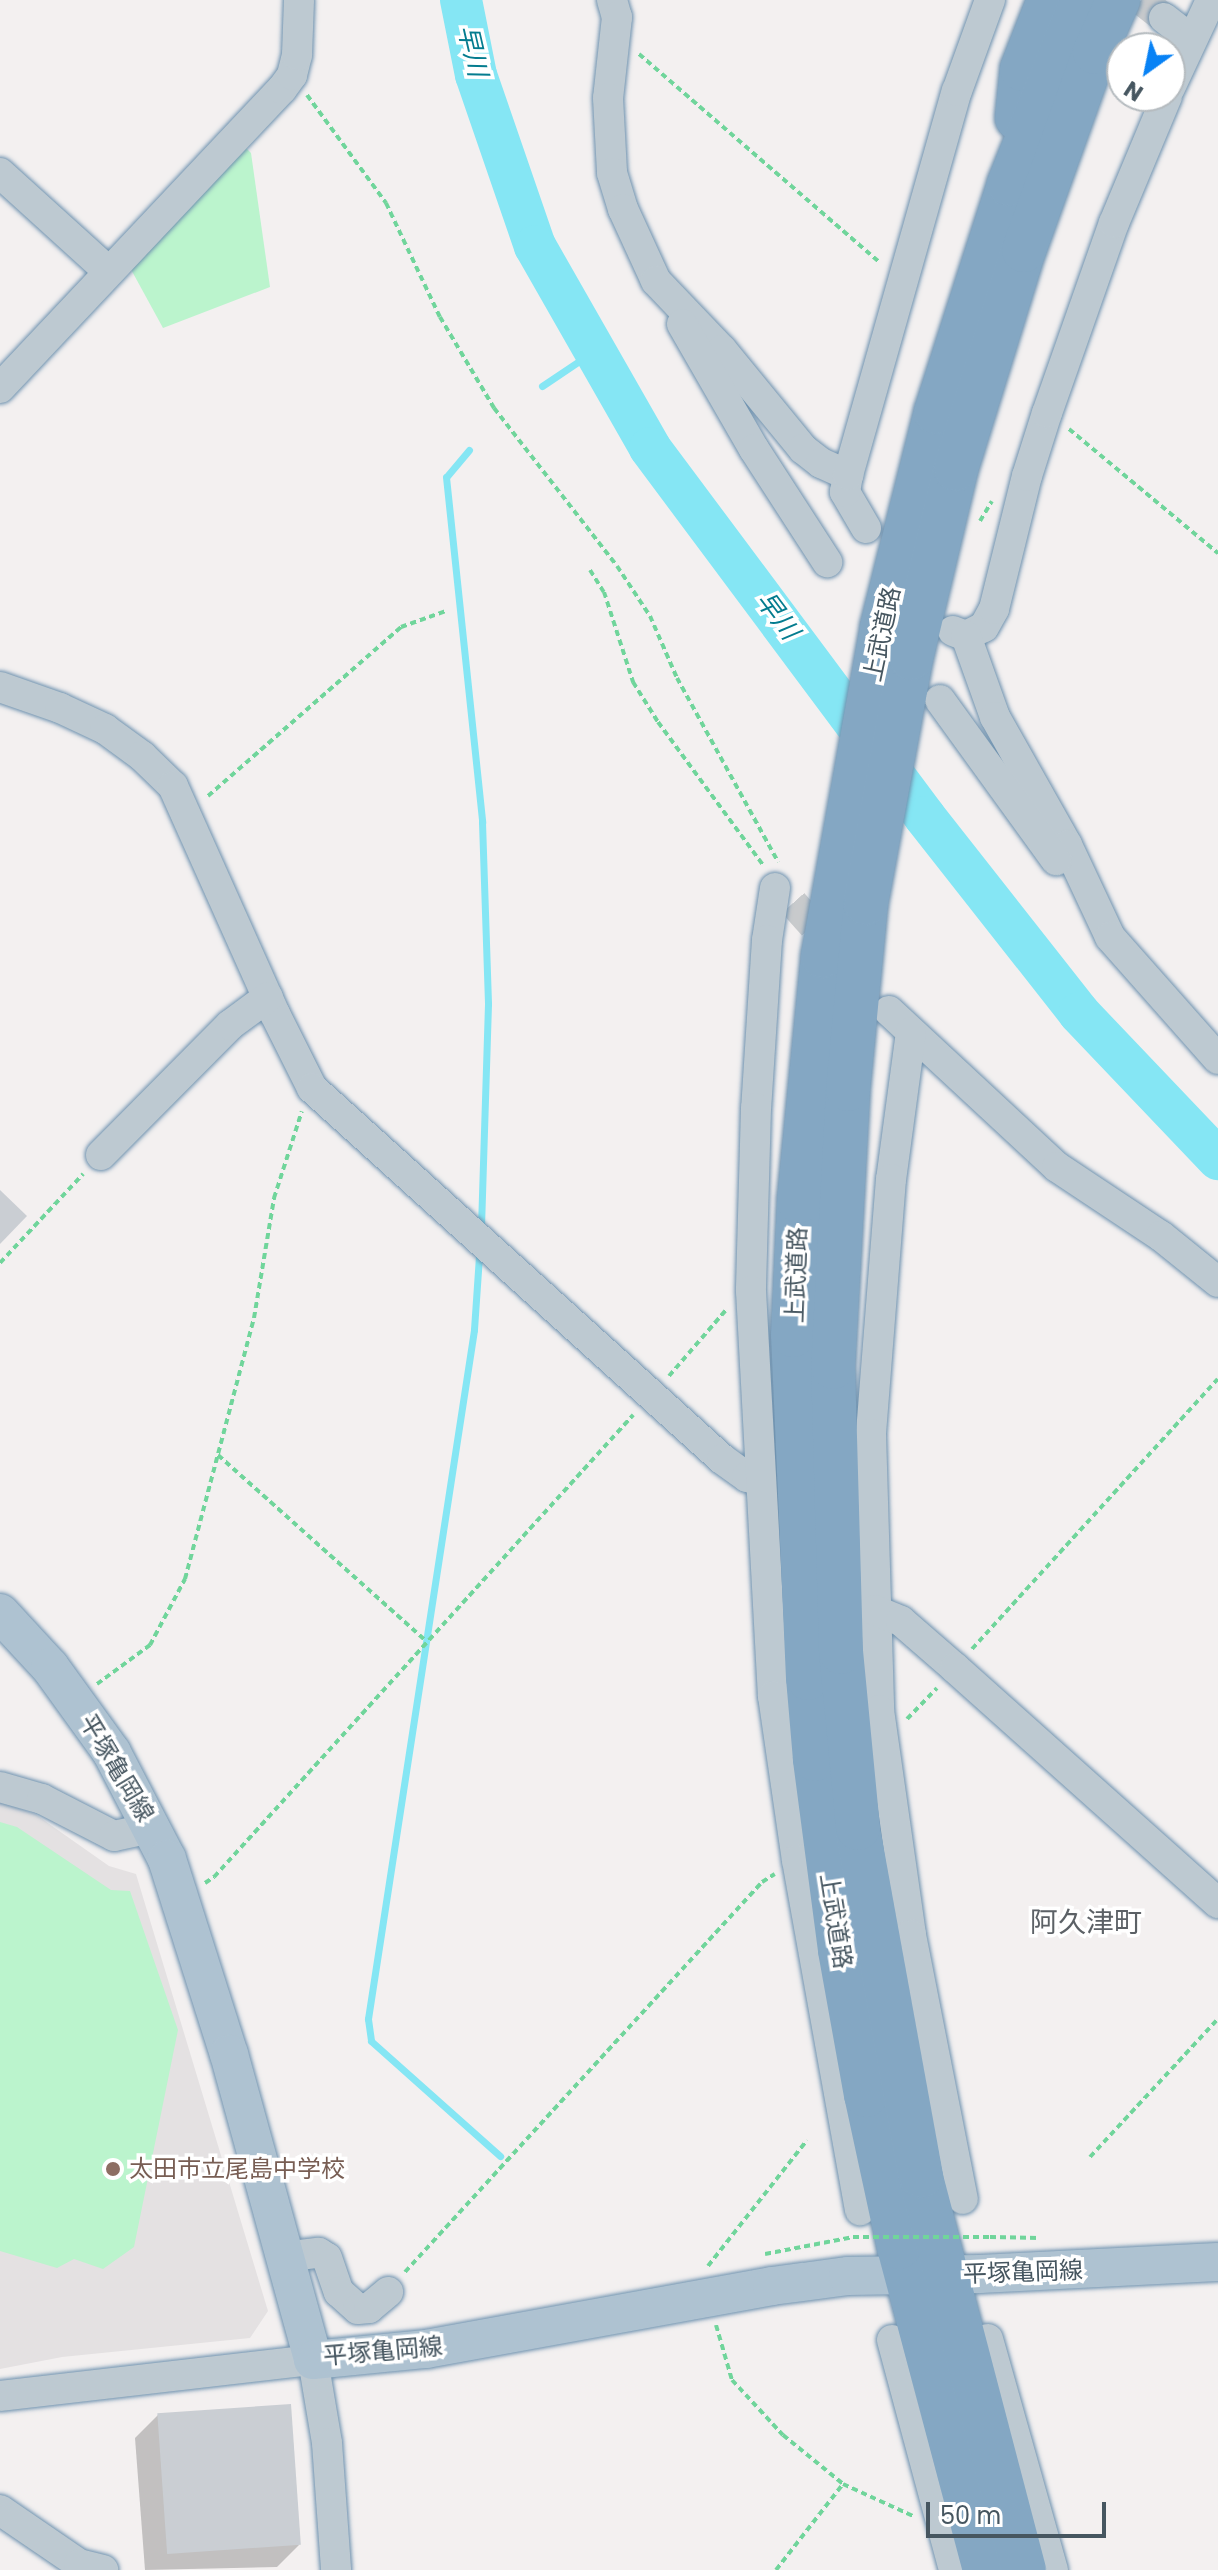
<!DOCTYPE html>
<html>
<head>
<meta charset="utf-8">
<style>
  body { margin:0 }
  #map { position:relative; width:1218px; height:2570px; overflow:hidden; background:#f3f0f0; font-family:Poppins,"Noto Sans JP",sans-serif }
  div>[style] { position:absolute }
  .education>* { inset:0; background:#e4e1e2 }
  .green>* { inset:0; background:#bbf4cd }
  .shadow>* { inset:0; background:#0003 }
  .stream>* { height:7px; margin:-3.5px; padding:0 3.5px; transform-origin:3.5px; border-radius:3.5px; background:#85e6f4 }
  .river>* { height:42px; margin:-21px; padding:0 21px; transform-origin:21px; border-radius:21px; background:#85e6f4 }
  .building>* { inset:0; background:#caced3; transform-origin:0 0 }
  .minor-tunnel>* { height:30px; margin-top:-15px; transform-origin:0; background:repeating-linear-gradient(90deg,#c8cacc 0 30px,transparent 0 45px) }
  .path>* { height:4px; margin-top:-2px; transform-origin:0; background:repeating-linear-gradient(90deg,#70d59b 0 6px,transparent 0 10px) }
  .roads { filter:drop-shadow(0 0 2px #6f92af) drop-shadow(0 0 2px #6f92af) }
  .minor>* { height:30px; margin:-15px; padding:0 15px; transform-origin:15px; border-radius:15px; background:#bdc9d1 }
  .major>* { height:38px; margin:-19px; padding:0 19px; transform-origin:19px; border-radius:19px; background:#aec2d1 }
  .highway>* { height:44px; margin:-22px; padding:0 22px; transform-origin:22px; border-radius:22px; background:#84a7c3 }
  .path-bridge>* { height:4px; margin-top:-2px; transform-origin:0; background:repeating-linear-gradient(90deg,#70d59b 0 6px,transparent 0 10px) }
  .dots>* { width:22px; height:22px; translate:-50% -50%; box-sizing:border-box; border:4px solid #fff; border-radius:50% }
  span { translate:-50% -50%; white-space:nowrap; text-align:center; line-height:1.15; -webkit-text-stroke:7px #fff; paint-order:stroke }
  .street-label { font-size:24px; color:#465660 }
  .education-label { font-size:24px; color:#785e54 }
  .left { translate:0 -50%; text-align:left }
  .water-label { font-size:26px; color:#047c8f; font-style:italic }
  .quarter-label { font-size:28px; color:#5c6166 }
  .north { position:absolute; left:1106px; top:32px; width:80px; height:80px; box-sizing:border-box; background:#fff; border:2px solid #b5bbbf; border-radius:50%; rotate:213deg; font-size:22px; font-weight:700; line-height:32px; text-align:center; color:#465660 }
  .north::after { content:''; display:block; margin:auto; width:28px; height:36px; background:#0882f5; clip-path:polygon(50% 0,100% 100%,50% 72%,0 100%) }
  .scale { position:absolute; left:926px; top:2502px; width:180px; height:36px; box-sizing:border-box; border:4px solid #465660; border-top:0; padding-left:10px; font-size:24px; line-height:28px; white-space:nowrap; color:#465660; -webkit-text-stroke:6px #fff; paint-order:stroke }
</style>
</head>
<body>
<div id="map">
  <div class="education">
    <div style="clip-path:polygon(0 1802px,35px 1814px,109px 1866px,136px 1874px,268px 2311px,250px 2338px,62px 2357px,0 2369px)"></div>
  </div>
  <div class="green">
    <div style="clip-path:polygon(242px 144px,251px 153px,270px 287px,163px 328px,128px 264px)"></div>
    <div style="clip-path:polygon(0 1822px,17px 1827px,111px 1890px,130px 1891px,178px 2030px,134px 2247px,103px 2269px,74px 2259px,57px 2268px,0 2251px)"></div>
  </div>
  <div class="shadow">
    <div style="clip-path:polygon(158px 2415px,299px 2545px,277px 2567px,145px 2570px,135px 2438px)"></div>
  </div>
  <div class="stream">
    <div style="left:542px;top:386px;width:63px;rotate:-33.9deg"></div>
    <div style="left:469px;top:450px;width:35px;rotate:130deg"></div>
    <div style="left:446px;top:477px;width:347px;rotate:84deg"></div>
    <div style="left:482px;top:822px;width:182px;rotate:88.1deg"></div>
    <div style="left:488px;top:1004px;width:226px;rotate:91.8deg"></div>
    <div style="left:479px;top:1256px;width:74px;rotate:93.9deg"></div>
    <div style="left:474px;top:1330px;width:697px;rotate:98.75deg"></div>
    <div style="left:368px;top:2019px;width:22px;rotate:82deg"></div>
    <div style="left:371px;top:2041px;width:173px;rotate:41.7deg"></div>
  </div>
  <div class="river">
    <div style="left:461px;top:0;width:76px;rotate:78.7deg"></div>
    <div style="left:476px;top:75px;width:181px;rotate:71deg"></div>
    <div style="left:535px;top:246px;width:232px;rotate:60.3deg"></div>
    <div style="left:650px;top:448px;width:460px;rotate:53.3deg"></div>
    <div style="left:925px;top:817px;width:249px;rotate:51.8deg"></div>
    <div style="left:1079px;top:1013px;width:202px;rotate:46.4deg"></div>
  </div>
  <div class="building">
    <div style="clip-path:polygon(0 1190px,27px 1216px,0 1244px)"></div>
    <div style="left:291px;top:2404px;width:141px;height:134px;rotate:86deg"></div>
  </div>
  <div class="minor-tunnel">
    <div style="left:1141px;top:0;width:29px;rotate:38deg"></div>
    <div style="left:793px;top:903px;width:63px;rotate:48.2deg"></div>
  </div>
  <div class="path">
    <div style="left:639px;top:54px;width:319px;rotate:40.9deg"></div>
    <div style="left:307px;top:95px;width:134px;rotate:53.8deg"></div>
    <div style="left:386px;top:203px;width:126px;rotate:64.7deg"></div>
    <div style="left:440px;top:317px;width:106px;rotate:59.3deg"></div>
    <div style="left:494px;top:408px;width:200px;rotate:52.1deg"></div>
    <div style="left:617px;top:566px;width:60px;rotate:56.6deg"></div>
    <div style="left:650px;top:616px;width:68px;rotate:66.5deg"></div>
    <div style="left:677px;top:678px;width:210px;rotate:61.2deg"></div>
    <div style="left:1069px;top:429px;width:194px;rotate:39.8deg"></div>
    <div style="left:980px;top:521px;width:23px;rotate:-59deg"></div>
    <div style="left:590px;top:570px;width:26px;rotate:58deg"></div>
    <div style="left:604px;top:592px;width:95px;rotate:72.1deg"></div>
    <div style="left:633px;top:682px;width:47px;rotate:58deg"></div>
    <div style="left:658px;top:722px;width:177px;rotate:53.7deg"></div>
    <div style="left:208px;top:796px;width:257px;rotate:-41.2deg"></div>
    <div style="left:401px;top:627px;width:48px;rotate:-19.6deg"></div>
    <div style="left:0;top:1263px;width:122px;rotate:-47deg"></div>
    <div style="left:669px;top:1376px;width:87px;rotate:-49.2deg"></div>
    <div style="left:218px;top:1455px;width:278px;rotate:41.8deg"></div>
    <div style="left:972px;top:1649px;width:365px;rotate:-47.7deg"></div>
    <div style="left:97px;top:1684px;width:66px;rotate:-36.3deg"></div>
    <div style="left:150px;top:1645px;width:75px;rotate:-62.1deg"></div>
    <div style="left:185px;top:1579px;width:270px;rotate:-75.2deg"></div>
    <div style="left:254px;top:1318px;width:122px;rotate:-80.5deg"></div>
    <div style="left:274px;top:1198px;width:91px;rotate:-72.2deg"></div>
    <div style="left:907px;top:1719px;width:43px;rotate:-45.9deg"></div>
    <div style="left:205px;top:1883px;width:11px;rotate:-34deg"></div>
    <div style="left:214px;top:1877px;width:624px;rotate:-47.79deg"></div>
    <div style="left:1090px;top:2157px;width:188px;rotate:-47.2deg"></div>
    <div style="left:990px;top:2237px;width:49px;rotate:1.2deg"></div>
    <div style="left:765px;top:2254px;width:90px;rotate:-10.9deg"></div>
    <div style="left:708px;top:2266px;width:160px;rotate:-51.8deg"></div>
    <div style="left:405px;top:2272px;width:529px;rotate:-47.53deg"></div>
    <div style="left:762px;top:1882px;width:15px;rotate:-32deg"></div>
    <div style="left:716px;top:2325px;width:57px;rotate:73.8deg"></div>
    <div style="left:732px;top:2380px;width:75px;rotate:47.2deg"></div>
    <div style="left:783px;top:2435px;width:77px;rotate:39.2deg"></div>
    <div style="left:843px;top:2484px;width:77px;rotate:24.6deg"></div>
    <div style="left:776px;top:2570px;width:109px;rotate:-52.1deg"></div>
  </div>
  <div class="roads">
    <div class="minor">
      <div style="left:612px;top:0;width:18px;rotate:74deg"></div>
      <div style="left:617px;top:17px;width:81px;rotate:96.3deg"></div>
      <div style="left:608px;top:98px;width:75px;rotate:86.9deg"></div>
      <div style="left:612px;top:173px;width:38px;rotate:73deg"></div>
      <div style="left:623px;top:209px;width:79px;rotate:65.4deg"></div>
      <div style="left:656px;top:281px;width:95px;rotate:46.3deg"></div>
      <div style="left:722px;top:350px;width:128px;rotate:50.7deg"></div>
      <div style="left:803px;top:449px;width:23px;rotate:38deg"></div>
      <div style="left:821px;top:463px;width:30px;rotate:24deg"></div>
      <div style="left:1164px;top:18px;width:34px;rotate:38deg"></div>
      <div style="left:1170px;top:88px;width:97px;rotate:-65deg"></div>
      <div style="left:0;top:173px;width:146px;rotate:42.2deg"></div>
      <div style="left:682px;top:324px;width:144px;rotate:60.1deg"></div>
      <div style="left:754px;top:449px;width:135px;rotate:57.1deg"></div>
      <div style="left:0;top:388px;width:411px;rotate:-46.7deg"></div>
      <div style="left:282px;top:89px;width:17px;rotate:-54deg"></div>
      <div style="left:292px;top:75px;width:21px;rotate:-76deg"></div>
      <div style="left:297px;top:55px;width:55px;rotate:-87.9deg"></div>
      <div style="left:866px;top:528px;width:42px;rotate:-120.3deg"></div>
      <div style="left:845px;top:492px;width:17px;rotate:-80deg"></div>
      <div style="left:848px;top:475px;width:399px;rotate:-74.2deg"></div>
      <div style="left:957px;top:91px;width:97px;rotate:-70.1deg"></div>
      <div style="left:953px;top:631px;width:14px;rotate:21deg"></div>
      <div style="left:966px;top:636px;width:20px;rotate:-27deg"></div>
      <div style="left:984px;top:627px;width:21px;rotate:-61deg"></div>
      <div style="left:994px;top:609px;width:137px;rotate:-76.1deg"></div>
      <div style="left:1027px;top:476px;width:66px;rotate:-72.4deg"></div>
      <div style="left:1047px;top:413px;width:201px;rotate:-70.6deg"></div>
      <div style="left:1114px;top:223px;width:138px;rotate:-67.3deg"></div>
      <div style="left:966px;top:636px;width:86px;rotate:70.3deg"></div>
      <div style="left:995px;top:717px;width:147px;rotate:60.6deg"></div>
      <div style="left:1067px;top:845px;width:102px;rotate:64.9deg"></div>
      <div style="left:1110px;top:937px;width:163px;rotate:48.5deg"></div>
      <div style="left:0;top:687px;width:64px;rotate:19.3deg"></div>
      <div style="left:60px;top:708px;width:50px;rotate:25deg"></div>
      <div style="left:105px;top:729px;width:46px;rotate:36.1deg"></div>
      <div style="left:142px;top:756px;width:43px;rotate:44.1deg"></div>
      <div style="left:173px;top:786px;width:250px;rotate:65.9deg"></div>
      <div style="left:275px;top:1014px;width:83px;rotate:63.4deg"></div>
      <div style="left:312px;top:1088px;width:553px;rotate:42.14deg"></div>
      <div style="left:722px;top:1459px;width:31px;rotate:36deg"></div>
      <div style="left:747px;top:1477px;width:13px;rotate:13deg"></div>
      <div style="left:940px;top:700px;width:198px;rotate:54.1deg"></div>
      <div style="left:775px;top:888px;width:53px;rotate:98.7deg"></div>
      <div style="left:767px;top:940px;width:168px;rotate:93.7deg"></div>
      <div style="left:756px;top:1108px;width:183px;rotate:91.6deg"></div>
      <div style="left:751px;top:1291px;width:406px;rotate:86.9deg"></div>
      <div style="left:773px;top:1696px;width:166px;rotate:81.7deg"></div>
      <div style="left:797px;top:1860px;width:356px;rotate:79.8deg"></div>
      <div style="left:889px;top:1011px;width:229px;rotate:42.9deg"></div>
      <div style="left:1057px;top:1167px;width:125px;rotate:33.6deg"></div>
      <div style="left:1161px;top:1236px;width:73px;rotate:38.9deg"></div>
      <div style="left:911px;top:1032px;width:148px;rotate:97.7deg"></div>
      <div style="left:891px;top:1179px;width:256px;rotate:94.5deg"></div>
      <div style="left:871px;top:1434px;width:276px;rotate:88.3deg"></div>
      <div style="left:879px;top:1710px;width:227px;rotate:81.9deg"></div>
      <div style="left:911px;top:1935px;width:269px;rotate:78.9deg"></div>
      <div style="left:101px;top:1155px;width:183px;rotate:-45.2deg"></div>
      <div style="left:230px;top:1025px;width:47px;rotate:-36.4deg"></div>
      <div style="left:874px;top:1610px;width:29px;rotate:22deg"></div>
      <div style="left:901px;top:1621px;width:72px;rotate:41deg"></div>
      <div style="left:955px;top:1668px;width:353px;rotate:41.8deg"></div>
      <div style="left:0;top:1787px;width:44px;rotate:15.9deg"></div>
      <div style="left:42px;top:1799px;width:81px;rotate:27.2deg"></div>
      <div style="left:114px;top:1836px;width:40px;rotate:-12deg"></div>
      <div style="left:284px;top:2257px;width:35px;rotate:-7deg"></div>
      <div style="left:319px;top:2253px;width:9px;rotate:32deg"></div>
      <div style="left:327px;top:2258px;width:36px;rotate:71deg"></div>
      <div style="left:339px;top:2292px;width:25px;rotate:42deg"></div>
      <div style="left:358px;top:2309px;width:11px;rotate:-5deg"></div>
      <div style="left:369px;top:2308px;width:25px;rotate:-40deg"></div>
      <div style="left:988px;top:2339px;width:240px;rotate:74.3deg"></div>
      <div style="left:892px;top:2340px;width:238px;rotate:74.9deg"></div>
      <div style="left:0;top:2396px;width:315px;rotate:-6.6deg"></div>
      <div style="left:313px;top:2360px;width:84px;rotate:80.4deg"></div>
      <div style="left:327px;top:2443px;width:127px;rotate:85.9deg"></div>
      <div style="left:0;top:2510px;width:96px;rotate:34.4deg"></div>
      <div style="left:79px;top:2564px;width:25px;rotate:14deg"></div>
    </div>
    <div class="major">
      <div style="left:0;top:1613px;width:74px;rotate:47.2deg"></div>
      <div style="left:50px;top:1667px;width:106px;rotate:54.2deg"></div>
      <div style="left:112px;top:1753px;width:119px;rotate:62.6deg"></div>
      <div style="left:167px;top:1859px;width:205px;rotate:72.4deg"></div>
      <div style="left:229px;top:2054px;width:317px;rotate:74.6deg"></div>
      <div style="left:313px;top:2360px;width:114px;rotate:-5.6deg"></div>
      <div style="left:426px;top:2349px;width:352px;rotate:-10.3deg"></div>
      <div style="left:772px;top:2286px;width:77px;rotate:-7.5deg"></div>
      <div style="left:848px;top:2276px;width:131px;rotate:-0.9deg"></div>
      <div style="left:979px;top:2274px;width:239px;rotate:-2.9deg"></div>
    </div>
    <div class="highway">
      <div style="left:1017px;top:118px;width:49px;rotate:-84.2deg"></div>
      <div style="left:1022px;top:69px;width:74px;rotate:-68.6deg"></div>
      <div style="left:985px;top:2570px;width:334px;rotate:-104.9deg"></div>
      <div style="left:899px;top:2247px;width:156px;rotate:-102.2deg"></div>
      <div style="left:866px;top:2095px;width:147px;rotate:-100.2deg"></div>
      <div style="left:840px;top:1950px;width:193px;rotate:-97.5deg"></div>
      <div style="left:815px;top:1759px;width:81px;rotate:-94.9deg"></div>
      <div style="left:808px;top:1678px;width:343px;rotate:-92.5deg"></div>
      <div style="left:793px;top:1335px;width:134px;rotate:-87.4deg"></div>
      <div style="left:799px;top:1201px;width:246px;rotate:-84.4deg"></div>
      <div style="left:823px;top:956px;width:334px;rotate:-79.8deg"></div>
      <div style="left:882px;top:627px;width:222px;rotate:-75.9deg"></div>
      <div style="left:936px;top:412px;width:239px;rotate:-72.2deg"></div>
      <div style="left:1009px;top:184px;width:198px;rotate:-68.1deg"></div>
      <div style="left:1024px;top:2570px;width:407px;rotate:-104.7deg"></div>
      <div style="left:921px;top:2176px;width:354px;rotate:-100.3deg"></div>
      <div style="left:858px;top:1828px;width:177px;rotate:-95.5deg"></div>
      <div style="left:841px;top:1652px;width:285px;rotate:-91.6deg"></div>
      <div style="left:833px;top:1367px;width:278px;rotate:-86.9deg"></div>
      <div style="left:848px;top:1089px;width:187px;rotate:-84.5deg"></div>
      <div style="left:866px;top:903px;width:249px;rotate:-79.6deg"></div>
      <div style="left:911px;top:658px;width:194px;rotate:-76.6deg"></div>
      <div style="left:956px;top:469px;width:229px;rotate:-72.8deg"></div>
      <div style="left:1024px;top:250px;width:210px;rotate:-70.3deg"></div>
      <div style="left:1095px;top:52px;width:57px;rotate:-66.1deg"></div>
    </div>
  </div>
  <div class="path-bridge">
    <div style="left:853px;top:2237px;width:137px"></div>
  </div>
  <div class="dots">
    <div style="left:113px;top:2169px;background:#8d6e63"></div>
  </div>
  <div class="street-label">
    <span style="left:882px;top:634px;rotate:-78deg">上武道路</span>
    <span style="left:796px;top:1275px;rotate:-88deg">上武道路</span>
    <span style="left:117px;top:1768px;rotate:59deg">平塚亀岡線</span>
    <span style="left:836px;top:1921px;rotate:81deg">上武道路</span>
    <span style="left:1023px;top:2272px;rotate:-2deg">平塚亀岡線</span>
    <span style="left:383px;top:2351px;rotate:-5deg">平塚亀岡線</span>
  </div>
  <div class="education-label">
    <span class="left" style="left:129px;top:2169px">太田市立尾島中学校</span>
  </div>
  <div class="water-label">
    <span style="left:472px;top:51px;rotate:77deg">早川</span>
    <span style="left:777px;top:616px;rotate:53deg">早川</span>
  </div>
  <div class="quarter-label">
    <span style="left:1086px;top:1923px">阿久津町</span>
  </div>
  <div class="north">N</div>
  <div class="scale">50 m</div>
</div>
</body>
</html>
